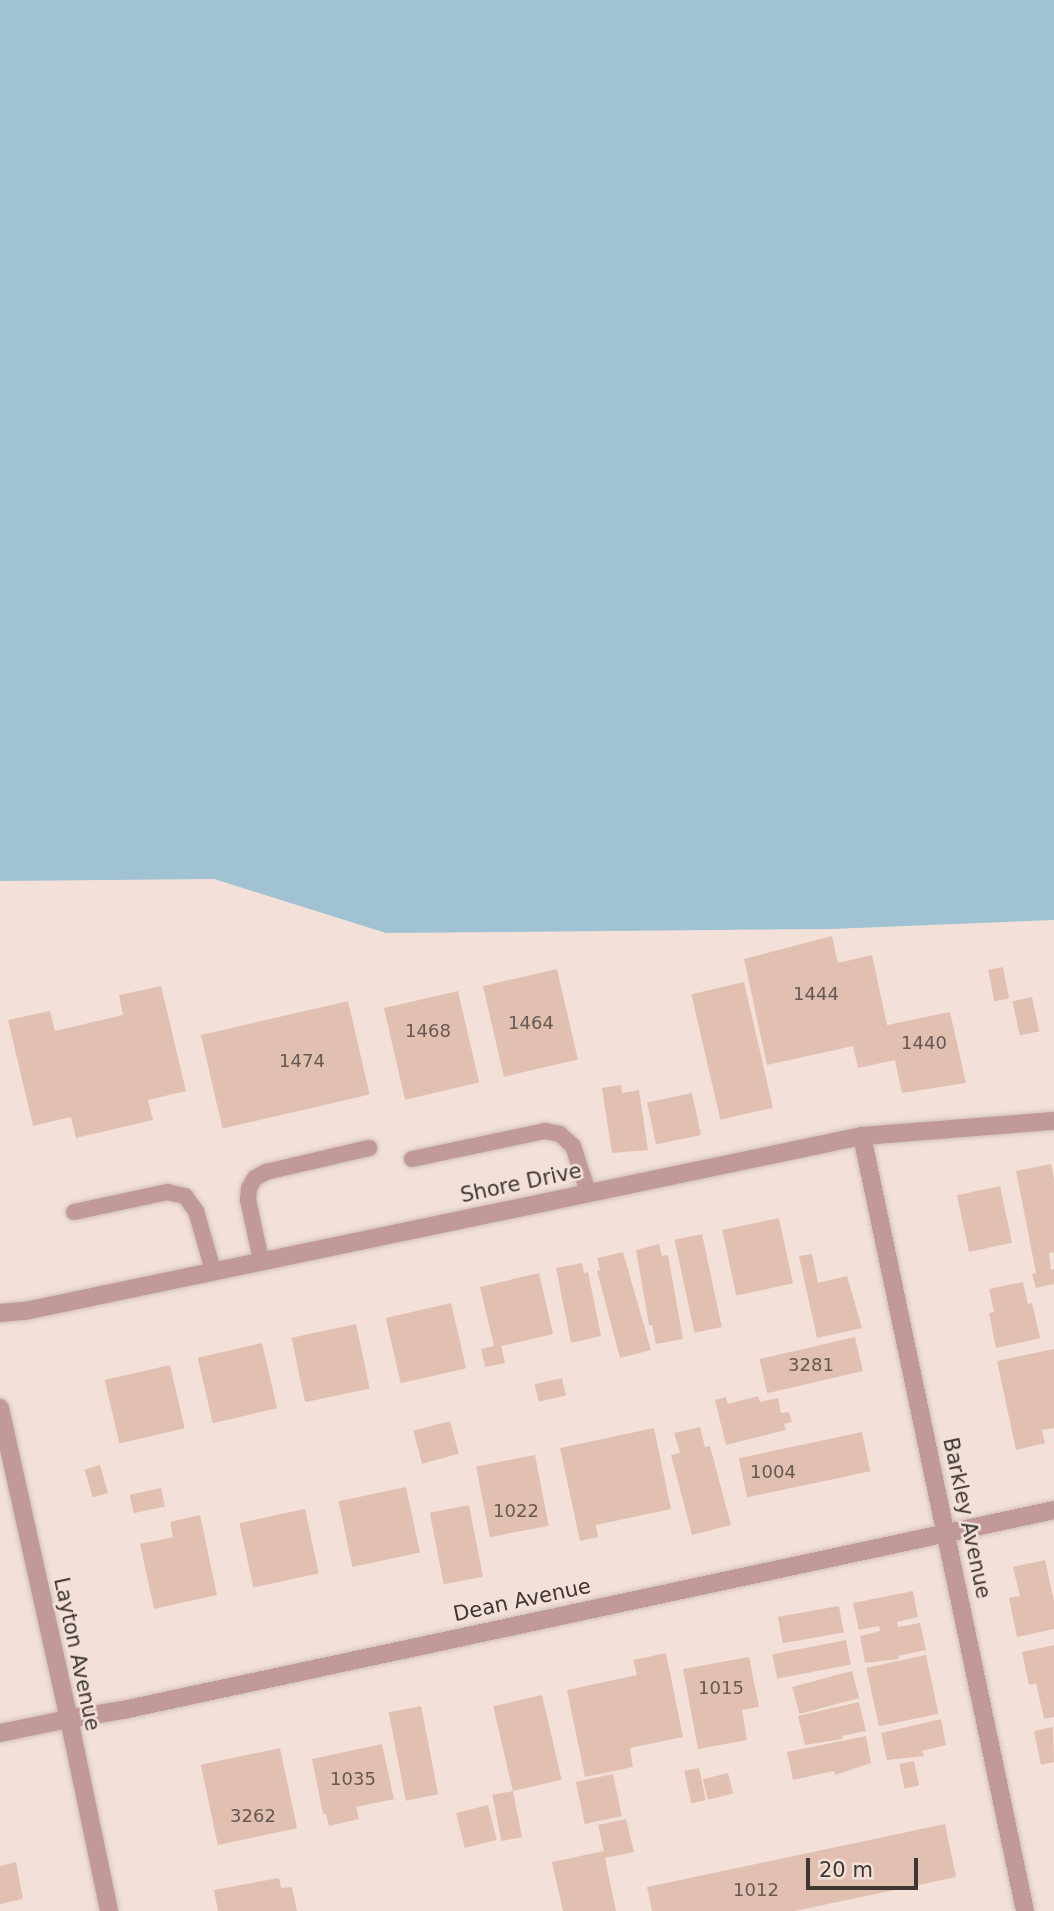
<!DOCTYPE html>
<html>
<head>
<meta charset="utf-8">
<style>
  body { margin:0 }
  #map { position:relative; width:1054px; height:1911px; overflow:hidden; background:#f3e1d9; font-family:"DejaVu Sans",sans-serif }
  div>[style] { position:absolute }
  .water>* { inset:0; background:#a1c2d3 }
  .building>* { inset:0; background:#e1c0b1; transform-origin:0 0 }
  .roads { filter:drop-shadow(0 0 2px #cfbfb8) drop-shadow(0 0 2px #cfbfb8) }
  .service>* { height:16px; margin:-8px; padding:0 8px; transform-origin:8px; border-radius:8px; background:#c09998 }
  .minor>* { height:18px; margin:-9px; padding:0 9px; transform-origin:9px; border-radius:9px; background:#c09998 }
  .tertiary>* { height:18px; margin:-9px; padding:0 9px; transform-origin:9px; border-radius:9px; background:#c09998 }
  span { translate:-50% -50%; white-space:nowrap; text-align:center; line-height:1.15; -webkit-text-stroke:5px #f3e1d9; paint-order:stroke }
  .number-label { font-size:18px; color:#665852 }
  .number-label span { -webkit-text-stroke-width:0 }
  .street-label { font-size:21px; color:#3d3633 }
  .scale { position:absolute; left:806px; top:1858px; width:112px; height:32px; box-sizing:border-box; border:4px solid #3d3633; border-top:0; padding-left:9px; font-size:21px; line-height:24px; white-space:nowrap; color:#3d3633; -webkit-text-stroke:5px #f3e1d9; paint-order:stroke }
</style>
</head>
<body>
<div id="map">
  <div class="water">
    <div style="clip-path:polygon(0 0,1054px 0,1054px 920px,831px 929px,386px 933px,214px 879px,0 881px)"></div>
  </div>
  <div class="building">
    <div style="clip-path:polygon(832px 936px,838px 963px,872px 955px,887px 1025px,950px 1012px,966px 1083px,902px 1093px,895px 1060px,858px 1068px,853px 1046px,767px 1065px,744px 959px)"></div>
    <div style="left:1003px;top:967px;width:32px;height:15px;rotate:79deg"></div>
    <div style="left:557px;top:969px;width:93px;height:76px;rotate:77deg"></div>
    <div style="left:744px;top:982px;width:129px;height:54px;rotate:77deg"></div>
    <div style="clip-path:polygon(161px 986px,186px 1091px,148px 1100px,153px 1120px,76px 1138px,71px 1117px,33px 1126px,8px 1020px,50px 1011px,55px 1031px,123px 1015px,119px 995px)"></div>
    <div style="left:458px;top:991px;width:94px;height:76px;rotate:77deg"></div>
    <div style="left:1032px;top:997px;width:35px;height:20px;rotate:78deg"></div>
    <div style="left:348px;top:1001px;width:96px;height:151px;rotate:77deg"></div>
    <div style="clip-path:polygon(621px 1085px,622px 1093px,639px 1090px,648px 1150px,612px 1153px,602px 1088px)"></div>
    <div style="left:692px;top:1093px;width:43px;height:46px;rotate:78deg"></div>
    <div style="clip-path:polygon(1051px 1164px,1054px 1180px,1054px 1252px,1049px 1253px,1051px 1270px,1054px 1269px,1054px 1284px,1036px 1288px,1032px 1274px,1036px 1273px,1016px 1171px)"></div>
    <div style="left:1000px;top:1186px;width:58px;height:44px;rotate:78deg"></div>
    <div style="left:779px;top:1218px;width:67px;height:58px;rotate:78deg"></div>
    <div style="left:702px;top:1234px;width:95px;height:28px;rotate:78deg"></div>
    <div style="clip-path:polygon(659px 1244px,662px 1256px,668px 1255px,683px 1339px,656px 1344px,652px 1325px,649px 1325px,636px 1250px)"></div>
    <div style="clip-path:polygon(623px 1252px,651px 1350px,620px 1358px,597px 1271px,600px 1270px,597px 1258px)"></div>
    <div style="clip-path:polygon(812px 1254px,818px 1283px,847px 1276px,862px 1328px,817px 1338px,799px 1256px)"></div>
    <div style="clip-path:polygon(582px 1263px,584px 1273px,588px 1272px,601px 1336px,571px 1343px,556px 1268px)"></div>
    <div style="clip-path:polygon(539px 1273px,553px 1334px,501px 1346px,505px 1363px,485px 1367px,481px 1349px,494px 1346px,480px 1287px)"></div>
    <div style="clip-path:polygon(1023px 1282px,1028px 1304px,1032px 1303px,1040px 1338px,996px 1348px,989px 1313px,994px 1312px,989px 1289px)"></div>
    <div style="left:451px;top:1303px;width:67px;height:67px;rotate:77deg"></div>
    <div style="left:356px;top:1324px;width:66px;height:66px;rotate:78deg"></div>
    <div style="left:855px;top:1337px;width:35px;height:98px;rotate:77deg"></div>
    <div style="left:262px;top:1343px;width:67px;height:66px;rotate:77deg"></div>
    <div style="clip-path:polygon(1054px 1349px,1054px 1428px,1042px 1430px,1045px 1443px,1016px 1450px,997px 1361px)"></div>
    <div style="left:170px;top:1365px;width:65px;height:67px;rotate:77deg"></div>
    <div style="left:562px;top:1378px;width:18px;height:28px;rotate:77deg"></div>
    <div style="clip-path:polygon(758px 1396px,760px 1402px,778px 1398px,781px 1413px,789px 1412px,792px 1422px,784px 1424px,786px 1430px,726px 1445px,715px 1400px,726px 1397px,728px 1404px)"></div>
    <div style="left:450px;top:1421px;width:34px;height:38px;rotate:75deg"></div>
    <div style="clip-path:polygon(700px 1427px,705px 1447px,710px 1446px,731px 1525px,692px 1535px,671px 1455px,680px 1453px,674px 1433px)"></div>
    <div style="clip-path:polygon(654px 1428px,671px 1509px,596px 1525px,598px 1537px,580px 1541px,560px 1448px)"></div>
    <div style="left:862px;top:1432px;width:40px;height:126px;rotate:78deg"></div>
    <div style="left:535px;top:1455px;width:72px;height:60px;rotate:79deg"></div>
    <div style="left:100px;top:1465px;width:29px;height:16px;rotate:74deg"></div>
    <div style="left:406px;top:1487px;width:67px;height:69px;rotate:78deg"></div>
    <div style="left:161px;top:1488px;width:19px;height:32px;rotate:78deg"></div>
    <div style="left:469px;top:1505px;width:73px;height:40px;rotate:79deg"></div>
    <div style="left:305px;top:1509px;width:66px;height:67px;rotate:78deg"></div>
    <div style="clip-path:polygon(200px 1515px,217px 1595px,154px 1609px,140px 1544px,173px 1537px,170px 1522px)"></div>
    <div style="clip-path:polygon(1045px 1560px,1054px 1601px,1054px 1629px,1017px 1637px,1009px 1598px,1020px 1596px,1013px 1567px)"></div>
    <div style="clip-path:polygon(913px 1591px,918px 1617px,897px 1622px,898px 1627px,920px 1623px,926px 1650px,898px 1656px,899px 1659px,865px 1663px,860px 1636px,880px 1631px,879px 1626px,859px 1630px,853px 1603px)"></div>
    <div style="left:839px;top:1606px;width:27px;height:62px;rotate:80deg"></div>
    <div style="left:846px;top:1640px;width:25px;height:75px;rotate:79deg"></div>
    <div style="clip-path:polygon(1054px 1645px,1054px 1717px,1044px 1719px,1036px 1683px,1029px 1685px,1022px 1652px)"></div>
    <div style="clip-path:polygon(666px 1653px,683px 1737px,630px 1748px,633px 1767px,585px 1777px,567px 1690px,637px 1675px,633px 1660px)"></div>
    <div style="left:926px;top:1655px;width:60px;height:61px;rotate:78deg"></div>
    <div style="clip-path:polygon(749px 1657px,759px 1707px,742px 1710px,747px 1740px,698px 1749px,683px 1669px)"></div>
    <div style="left:852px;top:1671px;width:28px;height:62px;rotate:75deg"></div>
    <div style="left:542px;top:1695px;width:87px;height:50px;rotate:77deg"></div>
    <div style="clip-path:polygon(859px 1702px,866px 1731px,842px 1736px,843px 1739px,805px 1745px,798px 1716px)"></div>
    <div style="left:421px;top:1706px;width:90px;height:33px;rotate:79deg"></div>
    <div style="clip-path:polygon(941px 1719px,946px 1745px,922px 1751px,924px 1756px,887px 1760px,881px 1733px)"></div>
    <div style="clip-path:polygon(1053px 1727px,1054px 1762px,1041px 1765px,1034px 1731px)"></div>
    <div style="clip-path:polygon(866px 1736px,871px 1763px,835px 1775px,834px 1771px,793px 1780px,787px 1752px)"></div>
    <div style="clip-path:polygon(382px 1744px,394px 1799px,356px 1807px,359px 1819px,329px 1826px,326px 1814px,323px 1814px,312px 1759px)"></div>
    <div style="left:280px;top:1748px;width:82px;height:81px;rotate:78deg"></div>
    <div style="left:914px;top:1761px;width:25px;height:15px;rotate:78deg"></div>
    <div style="left:699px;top:1768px;width:33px;height:15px;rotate:78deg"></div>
    <div style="left:728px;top:1773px;width:21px;height:26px;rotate:76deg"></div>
    <div style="left:613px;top:1774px;width:43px;height:38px;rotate:78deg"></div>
    <div style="left:513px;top:1791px;width:47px;height:21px;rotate:79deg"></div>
    <div style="left:488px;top:1805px;width:36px;height:33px;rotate:76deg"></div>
    <div style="clip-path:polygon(626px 1819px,634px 1852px,605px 1858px,616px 1911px,563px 1911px,552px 1862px,604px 1851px,598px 1825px)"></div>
    <div style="clip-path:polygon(945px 1824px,956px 1877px,795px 1911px,652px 1911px,647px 1887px)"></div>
    <div style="clip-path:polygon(16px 1862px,23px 1899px,0 1904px,0 1866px)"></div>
    <div style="clip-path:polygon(279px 1878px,281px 1888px,292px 1887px,297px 1911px,218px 1911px,214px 1890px)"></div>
  </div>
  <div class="roads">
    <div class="service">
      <div style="left:412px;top:1159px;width:136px;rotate:-11.9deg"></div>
      <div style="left:545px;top:1131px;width:15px;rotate:11deg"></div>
      <div style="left:560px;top:1134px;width:18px;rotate:43deg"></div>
      <div style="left:573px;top:1146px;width:48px;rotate:71.9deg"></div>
      <div style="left:74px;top:1212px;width:95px;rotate:-12.1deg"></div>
      <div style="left:167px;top:1192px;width:18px;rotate:13deg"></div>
      <div style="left:185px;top:1196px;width:19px;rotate:54deg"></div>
      <div style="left:196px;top:1211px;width:61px;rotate:73.9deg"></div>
      <div style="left:261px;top:1260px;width:61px;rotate:-102.2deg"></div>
      <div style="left:248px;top:1200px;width:12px;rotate:-85deg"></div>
      <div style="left:249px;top:1188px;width:12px;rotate:-59deg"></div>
      <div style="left:255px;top:1178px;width:13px;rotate:-29deg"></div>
      <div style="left:266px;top:1172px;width:106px;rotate:-13.1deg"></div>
    </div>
    <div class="minor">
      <div style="left:862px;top:1136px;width:792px;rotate:78.12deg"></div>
      <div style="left:0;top:1313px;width:25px;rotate:-5deg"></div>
      <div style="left:25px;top:1311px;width:855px;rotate:-11.81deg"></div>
      <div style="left:862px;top:1136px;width:193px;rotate:-4.5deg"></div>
      <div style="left:0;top:1408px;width:319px;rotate:77.5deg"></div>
      <div style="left:69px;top:1719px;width:55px;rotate:-9.5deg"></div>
      <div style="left:123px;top:1710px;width:952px;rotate:-12.12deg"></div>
    </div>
    <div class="tertiary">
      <div style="left:0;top:1733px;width:70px;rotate:-11.5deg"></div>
      <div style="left:69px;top:1719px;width:196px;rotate:78.2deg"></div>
    </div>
  </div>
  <div class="number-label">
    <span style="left:816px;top:994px">1444</span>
    <span style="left:531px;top:1023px">1464</span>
    <span style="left:428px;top:1031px">1468</span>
    <span style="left:924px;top:1043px">1440</span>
    <span style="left:302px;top:1061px">1474</span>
    <span style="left:811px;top:1365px">3281</span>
    <span style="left:773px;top:1472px">1004</span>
    <span style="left:516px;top:1511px">1022</span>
    <span style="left:721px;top:1688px">1015</span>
    <span style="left:353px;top:1779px">1035</span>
    <span style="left:253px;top:1816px">3262</span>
    <span style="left:756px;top:1890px">1012</span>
  </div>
  <div class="street-label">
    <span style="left:521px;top:1183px;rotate:-12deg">Shore Drive</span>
    <span style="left:967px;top:1518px;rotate:78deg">Barkley Avenue</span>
    <span style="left:522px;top:1600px;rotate:-12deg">Dean Avenue</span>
    <span style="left:77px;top:1654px;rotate:78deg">Layton Avenue</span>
  </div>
  <div class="scale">20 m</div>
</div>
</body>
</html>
